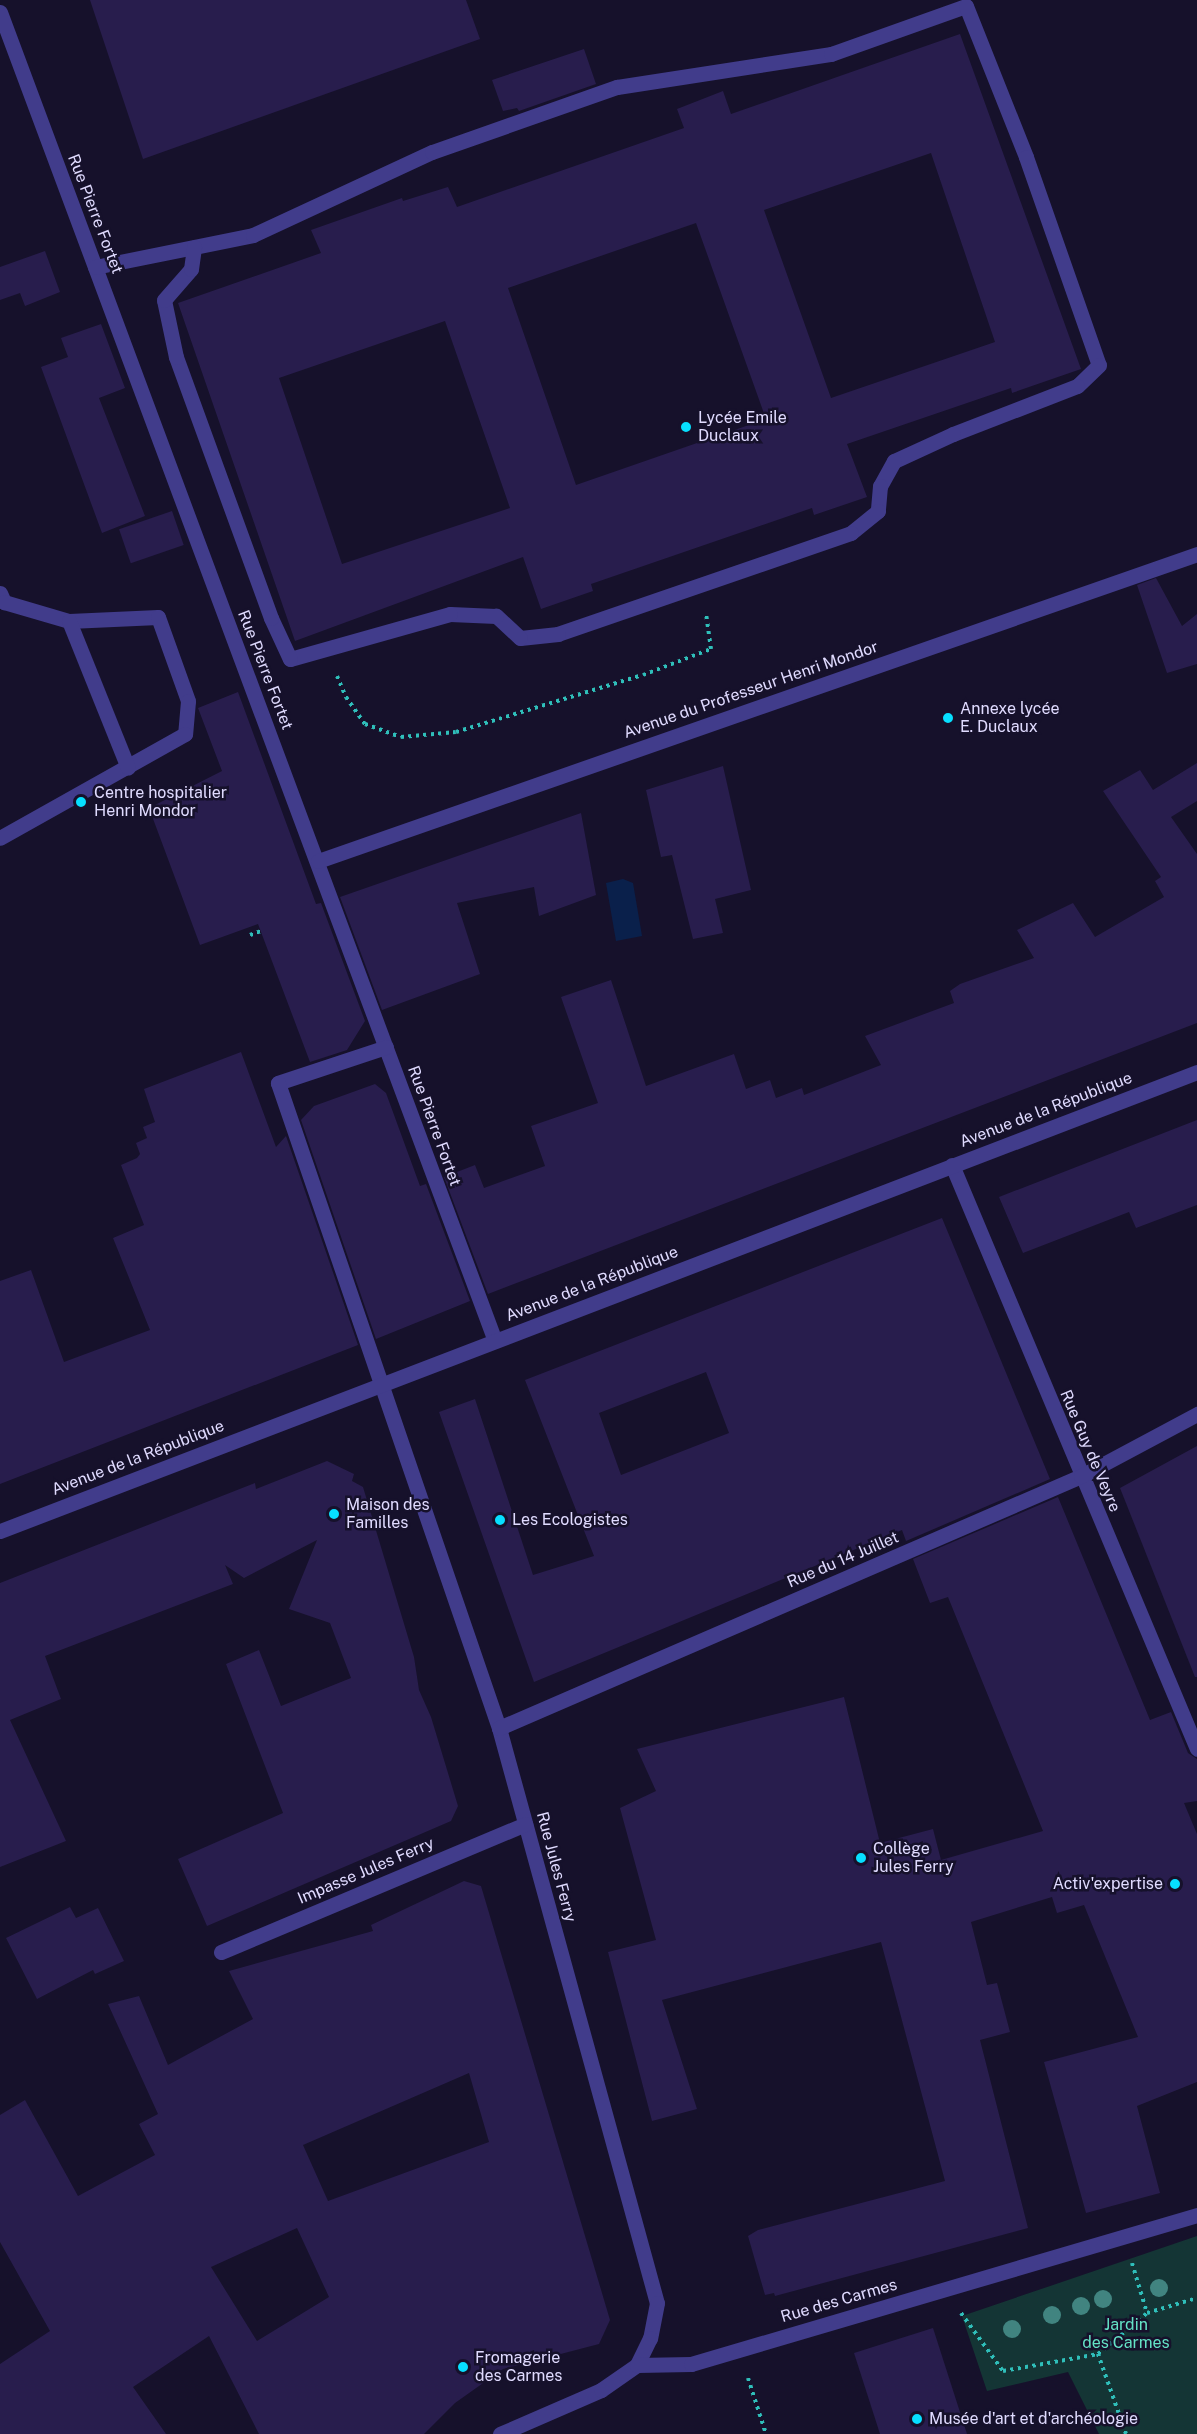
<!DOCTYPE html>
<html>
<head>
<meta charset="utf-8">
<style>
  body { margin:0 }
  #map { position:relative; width:1197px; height:2434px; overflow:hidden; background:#16112b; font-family:"Public Sans",sans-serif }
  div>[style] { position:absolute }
  .green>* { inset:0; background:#143535 }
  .water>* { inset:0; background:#0a204b }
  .building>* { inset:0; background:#281d4d; transform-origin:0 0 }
  .path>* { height:4px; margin-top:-2px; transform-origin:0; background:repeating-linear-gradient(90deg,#2fbfba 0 3px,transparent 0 7.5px) }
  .service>* { height:15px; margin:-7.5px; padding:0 7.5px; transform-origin:7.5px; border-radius:7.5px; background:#413c8b }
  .minor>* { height:15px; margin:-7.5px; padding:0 7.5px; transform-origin:7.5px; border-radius:7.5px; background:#413c8b }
  .tertiary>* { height:15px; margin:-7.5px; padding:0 7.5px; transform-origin:7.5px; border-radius:7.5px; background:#413c8b }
  .trees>* { width:18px; height:18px; margin:-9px; border-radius:50%; background:#418480 }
  .dots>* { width:16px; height:16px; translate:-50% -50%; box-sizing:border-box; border:3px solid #16112b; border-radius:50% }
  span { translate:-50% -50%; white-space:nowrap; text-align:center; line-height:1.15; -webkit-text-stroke:5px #16112b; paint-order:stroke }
  .street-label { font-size:16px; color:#e0dbff }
  .poi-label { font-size:16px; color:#e0dbff }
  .left { translate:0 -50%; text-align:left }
  .right { translate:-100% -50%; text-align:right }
  .park-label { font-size:16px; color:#64e2c6 }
</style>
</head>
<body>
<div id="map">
  <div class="green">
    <div style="clip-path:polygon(1197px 2236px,1197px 2434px,1099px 2434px,1068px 2372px,987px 2391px,962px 2316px)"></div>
  </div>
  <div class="water">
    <div style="clip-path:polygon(623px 879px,633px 883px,642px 936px,616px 941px,606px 883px)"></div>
  </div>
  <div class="building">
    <div style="clip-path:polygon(90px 0,466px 0,480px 39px,143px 159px)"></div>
    <div style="clip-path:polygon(evenodd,960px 34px,1081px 369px,1012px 393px,1011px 388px,847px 444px,867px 497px,814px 515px,812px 508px,591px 584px,593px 591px,541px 609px,523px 557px,295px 641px,178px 303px,321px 253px,311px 230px,402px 198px,403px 201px,448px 187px,457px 207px,684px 128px,677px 109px,723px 91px,731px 114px,960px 34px,931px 153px,995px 342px,831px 398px,764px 210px,931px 153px,960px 34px,696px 223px,766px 419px,576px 485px,508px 288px,696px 223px,960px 34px,445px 321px,510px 508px,342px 564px,279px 378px,445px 321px)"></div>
    <div style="clip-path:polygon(584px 49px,596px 84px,519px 111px,517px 108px,503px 111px,492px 80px)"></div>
    <div style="clip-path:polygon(45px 251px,60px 292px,25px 306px,20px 293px,0 300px,0 267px)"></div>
    <div style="clip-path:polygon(101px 324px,125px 388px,99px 398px,145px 516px,102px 533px,41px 367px,68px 357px,61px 338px)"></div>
    <div style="left:172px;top:511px;width:36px;height:56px;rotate:71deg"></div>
    <div style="clip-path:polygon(1156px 578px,1182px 626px,1197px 614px,1197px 664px,1167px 673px,1137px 585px)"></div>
    <div style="clip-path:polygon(238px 692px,316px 904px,321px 903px,365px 1021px,347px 1050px,310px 1062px,258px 924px,200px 945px,149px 808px,222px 771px,198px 708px)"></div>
    <div style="clip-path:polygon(1197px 763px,1197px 801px,1171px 817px,1197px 854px,1197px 1023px,488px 1294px,444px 1177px,475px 1165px,484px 1188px,545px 1166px,531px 1126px,598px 1103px,561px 997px,611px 980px,646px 1086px,734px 1054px,746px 1089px,770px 1080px,776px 1098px,802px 1088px,804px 1095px,881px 1065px,865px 1036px,954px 1003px,950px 991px,960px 984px,1034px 958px,1017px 930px,1073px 903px,1095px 937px,1164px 897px,1155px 881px,1161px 877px,1103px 791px,1140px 770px,1153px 790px)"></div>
    <div style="clip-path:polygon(723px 766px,751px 890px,715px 899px,723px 933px,693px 939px,672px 855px,661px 857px,646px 790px)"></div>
    <div style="clip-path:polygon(581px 813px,596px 895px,539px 916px,534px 887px,457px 903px,480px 974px,382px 1010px,340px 897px)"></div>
    <div style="clip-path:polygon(241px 1052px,276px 1147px,286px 1136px,358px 1345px,0 1484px,0 1281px,31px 1270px,64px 1362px,150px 1330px,113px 1238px,144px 1225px,121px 1165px,137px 1158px,140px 1154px,136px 1143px,147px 1138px,143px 1127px,155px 1122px,144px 1089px)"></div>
    <div style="clip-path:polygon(375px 1084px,386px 1093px,420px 1186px,426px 1184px,470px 1301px,376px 1339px,301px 1120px,314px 1106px)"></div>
    <div style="clip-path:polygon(1197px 1120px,1197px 1205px,1136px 1228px,1129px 1212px,1023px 1253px,999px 1197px)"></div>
    <div style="clip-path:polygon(evenodd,942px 1218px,1050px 1479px,906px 1541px,902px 1530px,534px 1682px,439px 1412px,475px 1399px,533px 1575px,594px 1556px,525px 1380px,942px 1218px,706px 1372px,729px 1433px,621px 1475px,599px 1413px,706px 1372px)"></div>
    <div style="clip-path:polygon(1197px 1446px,1197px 1677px,1195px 1677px,1120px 1488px)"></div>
    <div style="clip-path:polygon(327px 1461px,354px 1474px,352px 1481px,363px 1487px,414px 1657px,419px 1690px,431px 1717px,458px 1806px,451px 1821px,207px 1926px,178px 1859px,283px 1813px,226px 1664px,259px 1650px,281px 1706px,351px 1678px,330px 1623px,289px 1609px,317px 1540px,244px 1578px,225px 1565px,233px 1584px,45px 1656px,61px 1699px,10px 1720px,66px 1841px,0 1867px,0 1583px,255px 1483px,256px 1489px)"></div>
    <div style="clip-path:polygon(1058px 1497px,1150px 1720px,1171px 1712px,1188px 1753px,1197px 1759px,1197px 1801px,1184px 1803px,1197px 1834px,1197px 2082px,1137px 2106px,1160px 2193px,1086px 2213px,1044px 2062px,1138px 2037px,1084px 1905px,1057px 1913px,1052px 1897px,971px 1922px,987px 1985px,997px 1983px,1010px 2032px,980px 2040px,1028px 2228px,775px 2296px,774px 2293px,765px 2295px,748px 2236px,758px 2230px,945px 2181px,881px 1942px,662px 2000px,697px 2109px,652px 2121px,608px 1952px,656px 1940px,620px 1808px,656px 1791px,637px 1749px,844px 1697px,880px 1843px,933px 1829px,941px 1860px,1043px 1831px,948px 1597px,930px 1603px,913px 1559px)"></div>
    <div style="clip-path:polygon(evenodd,464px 1881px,481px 1886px,610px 2320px,599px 2344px,503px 2369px,455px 2403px,424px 2434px,259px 2434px,209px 2336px,133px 2387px,166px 2434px,0 2434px,0 2364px,50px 2331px,0 2242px,0 2115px,25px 2100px,78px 2196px,155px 2155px,139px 2124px,158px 2114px,108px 2004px,139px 1996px,168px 2065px,253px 2019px,229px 1971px,373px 1931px,371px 1925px,464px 1881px,469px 2073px,489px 2142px,328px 2201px,303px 2145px,469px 2073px,464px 1881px,297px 2228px,329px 2297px,257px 2341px,211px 2267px,297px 2228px)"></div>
    <div style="clip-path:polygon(70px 1907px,76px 1918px,98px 1908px,124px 1961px,95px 1974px,93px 1970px,37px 1999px,6px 1938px)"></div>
    <div style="clip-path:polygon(933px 2328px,967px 2434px,880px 2434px,854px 2353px)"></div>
  </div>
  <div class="path">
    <div style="left:337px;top:676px;width:23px;rotate:67deg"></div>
    <div style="left:346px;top:697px;width:33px;rotate:55deg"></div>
    <div style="left:365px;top:724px;width:38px;rotate:20deg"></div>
    <div style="left:401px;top:737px;width:55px;rotate:-5.2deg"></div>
    <div style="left:456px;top:732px;width:195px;rotate:-17deg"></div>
    <div style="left:643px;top:675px;width:73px;rotate:-20.9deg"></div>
    <div style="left:711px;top:649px;width:36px;rotate:-98deg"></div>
    <div style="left:250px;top:935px;width:12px;rotate:-20deg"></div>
    <div style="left:1132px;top:2263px;width:52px;rotate:73.3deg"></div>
    <div style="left:1147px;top:2313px;width:52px;rotate:-16.7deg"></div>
    <div style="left:961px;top:2313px;width:72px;rotate:54.1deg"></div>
    <div style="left:1003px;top:2371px;width:97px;rotate:-10.1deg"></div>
    <div style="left:748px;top:2378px;width:59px;rotate:72.2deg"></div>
    <div style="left:1126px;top:2434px;width:85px;rotate:-109.3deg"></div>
    <div style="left:1098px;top:2354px;width:64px;rotate:-39.9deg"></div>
  </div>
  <div class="service">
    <div style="left:0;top:593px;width:10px;rotate:66deg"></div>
    <div style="left:4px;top:602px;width:68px;rotate:16.3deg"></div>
    <div style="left:69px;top:621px;width:89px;rotate:-2.6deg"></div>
    <div style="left:158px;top:617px;width:89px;rotate:70.3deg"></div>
    <div style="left:188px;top:701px;width:33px;rotate:95deg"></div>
    <div style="left:185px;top:734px;width:212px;rotate:150.7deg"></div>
    <div style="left:69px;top:621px;width:158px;rotate:68.1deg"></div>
  </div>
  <div class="minor">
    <div style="left:0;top:12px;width:1418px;rotate:69.57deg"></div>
    <div style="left:95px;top:267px;width:161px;rotate:-11.4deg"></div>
    <div style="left:253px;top:235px;width:197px;rotate:-24.9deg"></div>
    <div style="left:432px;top:152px;width:196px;rotate:-19.4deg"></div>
    <div style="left:617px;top:87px;width:217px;rotate:-8.8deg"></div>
    <div style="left:831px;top:54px;width:143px;rotate:-19.6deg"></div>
    <div style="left:966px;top:6px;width:162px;rotate:68.3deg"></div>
    <div style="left:1026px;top:157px;width:220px;rotate:70.7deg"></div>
    <div style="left:1099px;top:365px;width:30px;rotate:136deg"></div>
    <div style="left:1077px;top:386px;width:133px;rotate:158.8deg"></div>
    <div style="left:953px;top:434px;width:65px;rotate:155.4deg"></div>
    <div style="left:894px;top:461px;width:29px;rotate:119deg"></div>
    <div style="left:880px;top:486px;width:25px;rotate:95deg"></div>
    <div style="left:878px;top:511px;width:35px;rotate:141deg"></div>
    <div style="left:851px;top:533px;width:310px;rotate:161deg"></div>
    <div style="left:558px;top:634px;width:38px;rotate:174deg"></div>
    <div style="left:520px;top:638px;width:33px;rotate:-137deg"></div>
    <div style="left:496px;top:616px;width:46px;rotate:-177.5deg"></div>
    <div style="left:450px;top:614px;width:166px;rotate:164.3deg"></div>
    <div style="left:290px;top:659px;width:45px;rotate:-114.9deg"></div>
    <div style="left:271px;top:618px;width:278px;rotate:-110deg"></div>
    <div style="left:176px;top:357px;width:58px;rotate:-101.9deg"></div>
    <div style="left:164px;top:300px;width:41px;rotate:-48.9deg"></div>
    <div style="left:191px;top:269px;width:22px;rotate:-82deg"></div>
    <div style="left:318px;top:861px;width:931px;rotate:-19.25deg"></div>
    <div style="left:386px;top:1047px;width:114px;rotate:161.6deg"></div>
    <div style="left:278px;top:1083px;width:682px;rotate:71.09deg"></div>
    <div style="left:499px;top:1728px;width:596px;rotate:74.64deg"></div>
    <div style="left:657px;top:2303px;width:36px;rotate:101deg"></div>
    <div style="left:650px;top:2338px;width:30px;rotate:116deg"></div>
    <div style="left:952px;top:1165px;width:633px;rotate:67.24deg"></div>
    <div style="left:499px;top:1728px;width:634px;rotate:-23.41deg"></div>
    <div style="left:1081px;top:1476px;width:132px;rotate:-28.1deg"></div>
    <div style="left:221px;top:1952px;width:330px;rotate:-22.8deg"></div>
  </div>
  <div class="tertiary">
    <div style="left:0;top:1531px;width:1282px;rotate:-20.98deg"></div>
    <div style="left:500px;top:2434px;width:110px;rotate:-23.5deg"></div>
    <div style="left:601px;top:2390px;width:44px;rotate:-34.8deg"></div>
    <div style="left:637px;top:2365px;width:54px;rotate:-1.1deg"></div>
    <div style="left:691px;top:2364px;width:527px;rotate:-16.41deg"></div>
  </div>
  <div class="trees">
    <div style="left:1159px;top:2288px"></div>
    <div style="left:1103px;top:2299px"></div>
    <div style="left:1081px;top:2306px"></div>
    <div style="left:1052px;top:2315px"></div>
    <div style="left:1012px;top:2329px"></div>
  </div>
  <div class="dots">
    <div style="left:686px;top:427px;background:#07dfff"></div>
    <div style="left:948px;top:718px;background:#07dfff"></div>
    <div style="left:81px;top:802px;background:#07dfff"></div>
    <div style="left:334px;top:1514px;background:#07dfff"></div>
    <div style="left:500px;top:1520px;background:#07dfff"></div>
    <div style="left:861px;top:1858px;background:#07dfff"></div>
    <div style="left:1175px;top:1884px;background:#07dfff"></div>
    <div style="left:463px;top:2367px;background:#07dfff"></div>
    <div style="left:917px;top:2419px;background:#07dfff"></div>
  </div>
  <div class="street-label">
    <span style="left:95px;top:214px;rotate:69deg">Rue Pierre Fortet</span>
    <span style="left:265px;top:670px;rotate:69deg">Rue Pierre Fortet</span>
    <span style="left:751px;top:690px;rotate:-19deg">Avenue du Professeur Henri Mondor</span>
    <span style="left:1046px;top:1110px;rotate:-21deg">Avenue de la République</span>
    <span style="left:434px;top:1126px;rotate:70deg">Rue Pierre Fortet</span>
    <span style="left:592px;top:1284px;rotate:-21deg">Avenue de la République</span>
    <span style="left:1090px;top:1451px;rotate:67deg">Rue Guy de Veyre</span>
    <span style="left:138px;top:1458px;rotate:-21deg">Avenue de la République</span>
    <span style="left:843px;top:1560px;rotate:-23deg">Rue du 14 Juillet</span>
    <span style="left:556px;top:1867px;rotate:75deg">Rue Jules Ferry</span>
    <span style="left:366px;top:1871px;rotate:-23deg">Impasse Jules Ferry</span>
    <span style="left:839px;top:2301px;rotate:-16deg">Rue des Carmes</span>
  </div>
  <div class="poi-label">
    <span class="left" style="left:698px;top:427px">Lycée Emile<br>Duclaux</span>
    <span class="left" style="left:960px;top:718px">Annexe lycée<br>E. Duclaux</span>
    <span class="left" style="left:94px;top:802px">Centre hospitalier<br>Henri Mondor</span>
    <span class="left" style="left:346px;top:1514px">Maison des<br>Familles</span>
    <span class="left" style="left:512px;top:1520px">Les Ecologistes</span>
    <span class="left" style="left:873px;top:1858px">Collège<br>Jules Ferry</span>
    <span class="right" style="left:1163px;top:1884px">Activ'expertise</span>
    <span class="left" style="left:475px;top:2367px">Fromagerie<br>des Carmes</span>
    <span class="left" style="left:929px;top:2419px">Musée d'art et d'archéologie</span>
  </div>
  <div class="park-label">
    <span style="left:1126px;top:2334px">Jardin<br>des Carmes</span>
  </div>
</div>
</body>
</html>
